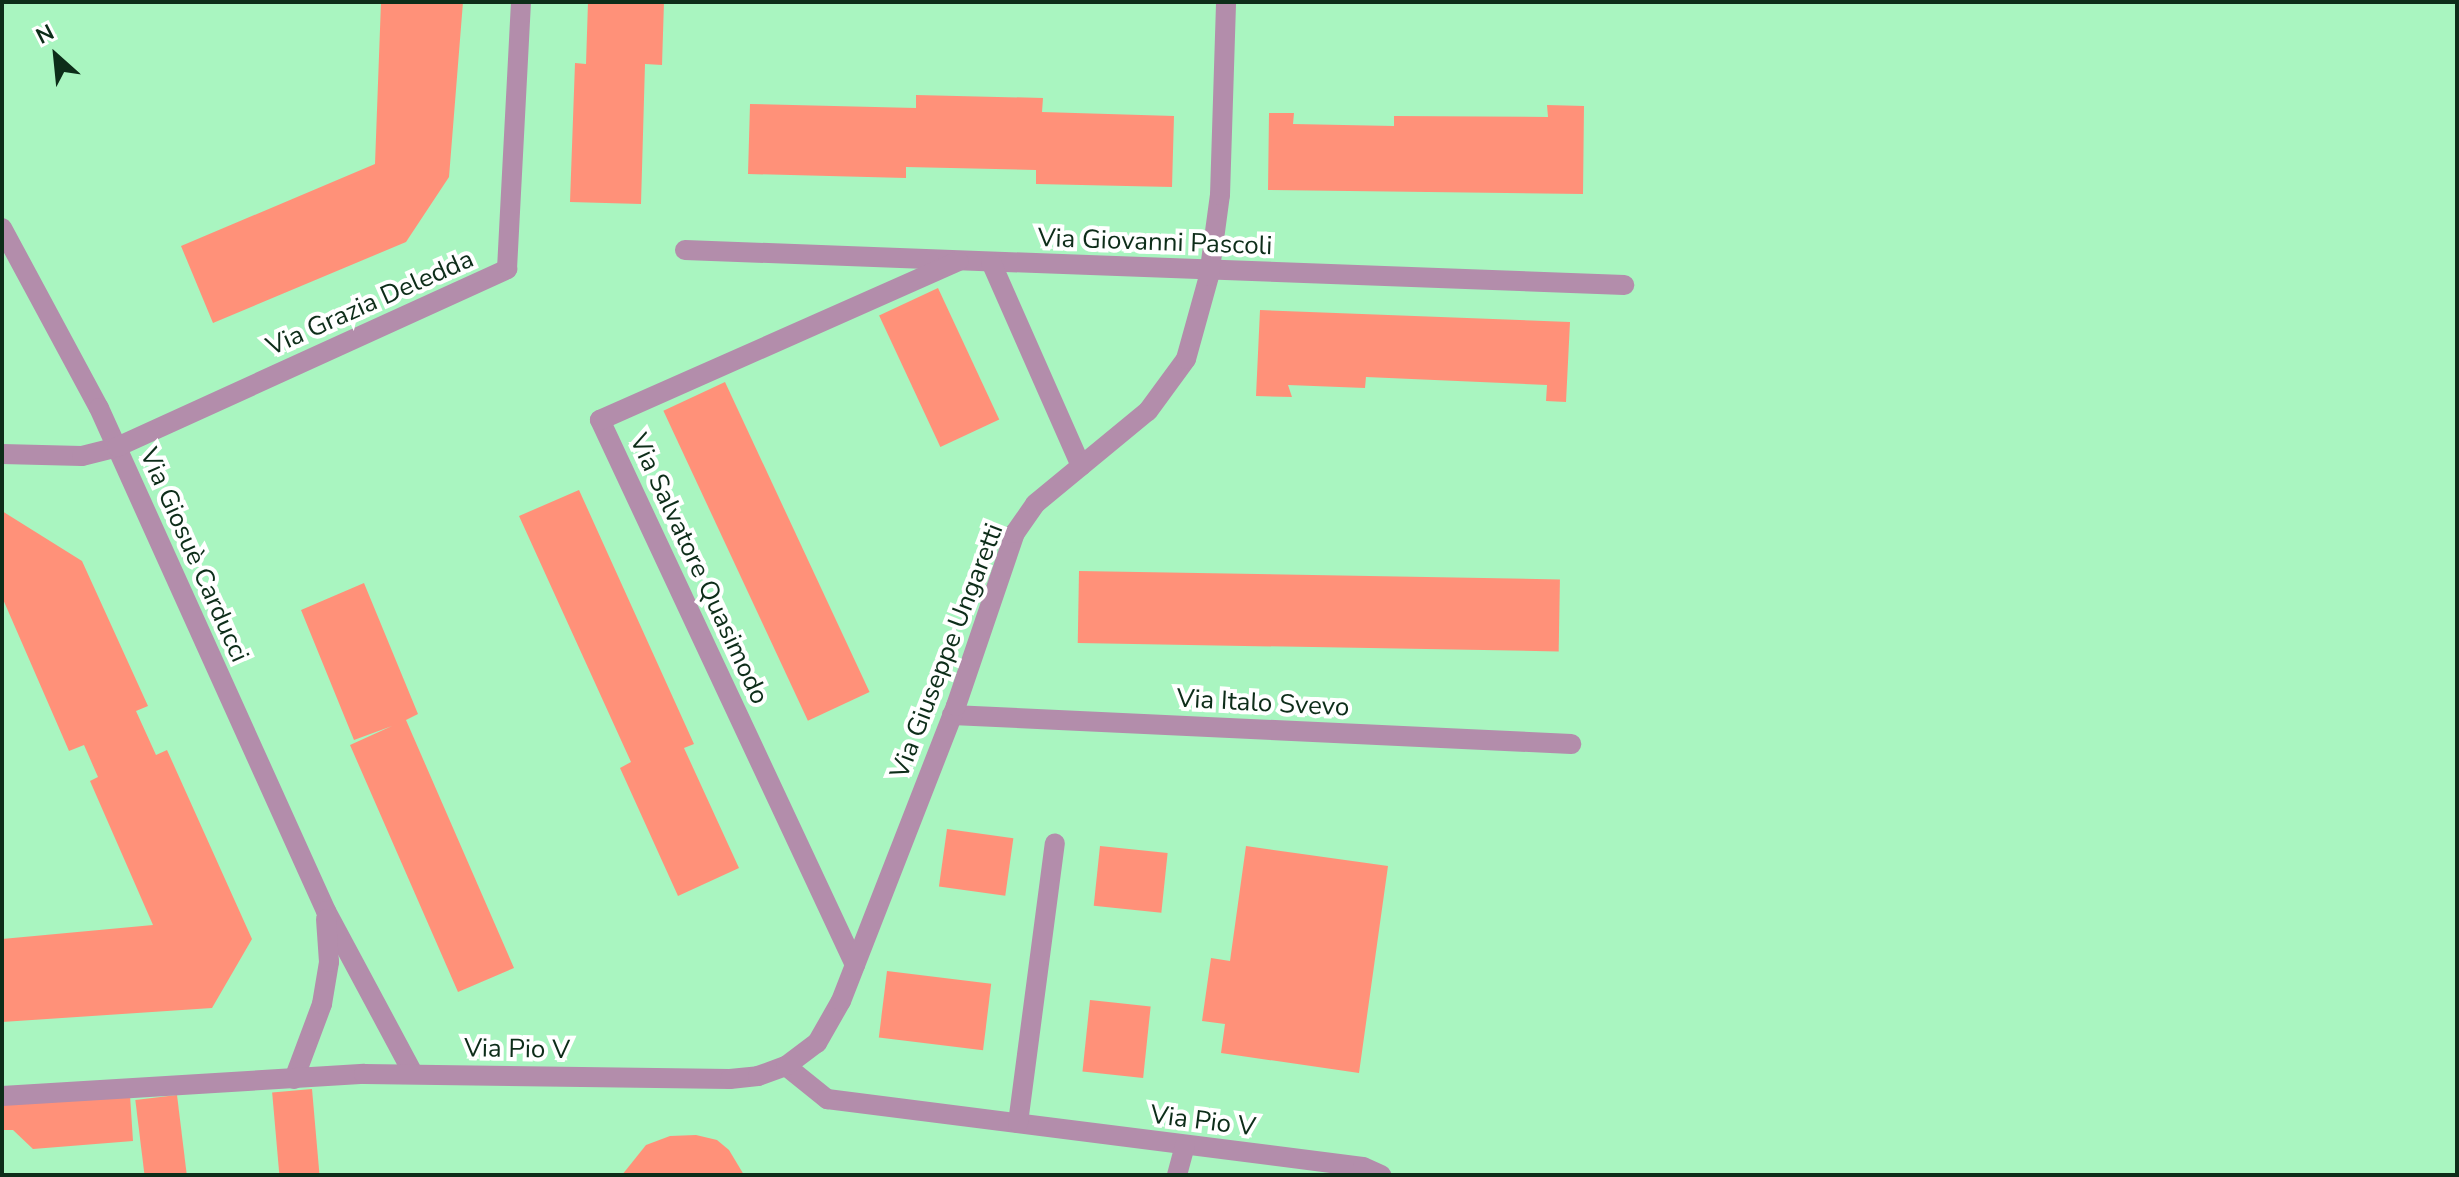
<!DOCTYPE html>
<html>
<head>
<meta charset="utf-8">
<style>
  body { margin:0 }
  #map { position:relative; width:2459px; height:1177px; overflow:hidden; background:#a9f5c0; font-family:"Nunito Sans",sans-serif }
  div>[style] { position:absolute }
  .building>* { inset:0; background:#ff9179; transform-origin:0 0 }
  .minor>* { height:20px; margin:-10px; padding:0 10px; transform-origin:10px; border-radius:10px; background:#b38dab }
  span { translate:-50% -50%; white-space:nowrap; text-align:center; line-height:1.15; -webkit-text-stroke:8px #fff; paint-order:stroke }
  .street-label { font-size:26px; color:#0d2d19 }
  .frame { position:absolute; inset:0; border:4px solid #0d2d19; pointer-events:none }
  .north { position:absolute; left:16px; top:16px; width:80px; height:80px; -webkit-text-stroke:6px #fff; paint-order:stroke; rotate:333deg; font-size:22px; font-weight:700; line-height:32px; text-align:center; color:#0d2d19 }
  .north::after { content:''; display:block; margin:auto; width:28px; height:36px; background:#0d2d19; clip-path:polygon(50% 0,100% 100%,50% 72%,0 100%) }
</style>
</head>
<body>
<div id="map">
  <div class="building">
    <div style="clip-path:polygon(381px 2px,463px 2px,449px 177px,406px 242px,213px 323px,181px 246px,375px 164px)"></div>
    <div style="clip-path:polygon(588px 2px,664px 2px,662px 65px,645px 64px,641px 204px,570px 202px,575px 63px,586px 64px)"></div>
    <div style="clip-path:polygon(916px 95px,1043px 98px,1042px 112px,1174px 116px,1172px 187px,1036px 184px,1036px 170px,906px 167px,906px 178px,748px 174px,750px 104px,916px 108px)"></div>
    <div style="clip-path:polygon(1547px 105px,1584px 106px,1583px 194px,1268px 190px,1269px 113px,1294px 113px,1293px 124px,1394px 126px,1394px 116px,1548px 117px)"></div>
    <div style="left:938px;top:288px;width:145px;height:65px;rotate:65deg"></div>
    <div style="clip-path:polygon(1260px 310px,1570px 322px,1566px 402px,1546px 401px,1547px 385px,1366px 377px,1365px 388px,1288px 385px,1292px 397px,1256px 396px)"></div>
    <div style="left:725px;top:382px;width:342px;height:68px;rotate:65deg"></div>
    <div style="clip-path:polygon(579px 490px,694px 744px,684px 748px,739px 868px,678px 896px,620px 768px,631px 762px,519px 516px)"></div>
    <div style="clip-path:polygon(2px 511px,82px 561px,148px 706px,136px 711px,156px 755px,167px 750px,252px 939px,212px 1008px,2px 1022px,2px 939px,153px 925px,90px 781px,98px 777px,84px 745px,69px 751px,2px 597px)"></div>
    <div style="left:1079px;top:571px;width:481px;height:72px;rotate:1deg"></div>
    <div style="clip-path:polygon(364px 583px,418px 714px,406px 720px,514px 968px,458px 992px,350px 745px,392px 726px,354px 740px,301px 610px)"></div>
    <div style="left:947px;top:829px;width:67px;height:58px;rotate:8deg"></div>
    <div style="left:1100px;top:846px;width:68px;height:60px;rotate:6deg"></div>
    <div style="clip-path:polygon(1246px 846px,1388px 866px,1359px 1073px,1221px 1053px,1225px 1024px,1202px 1021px,1211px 958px,1230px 961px)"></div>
    <div style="left:887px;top:971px;width:105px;height:67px;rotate:7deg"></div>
    <div style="left:1090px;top:1000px;width:61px;height:72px;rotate:6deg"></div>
    <div style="left:312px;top:1089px;width:86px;height:40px;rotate:85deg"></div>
    <div style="clip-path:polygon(130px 1095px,133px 1141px,33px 1149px,13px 1130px,2px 1130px,2px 1105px)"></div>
    <div style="left:177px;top:1095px;width:81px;height:42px;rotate:83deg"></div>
    <div style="clip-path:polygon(696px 1135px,717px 1140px,729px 1150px,744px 1175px,622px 1175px,646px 1145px,670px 1136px)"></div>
  </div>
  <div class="minor">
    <div style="left:2px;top:228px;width:204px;rotate:61.7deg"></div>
    <div style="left:99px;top:408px;width:552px;rotate:65.71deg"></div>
    <div style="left:326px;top:911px;width:184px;rotate:61.8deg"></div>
    <div style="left:685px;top:250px;width:940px;rotate:2.13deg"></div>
    <div style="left:991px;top:262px;width:223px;rotate:66.2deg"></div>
    <div style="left:2px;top:454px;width:80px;rotate:1.4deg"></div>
    <div style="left:82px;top:456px;width:36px;rotate:-14deg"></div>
    <div style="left:117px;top:447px;width:429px;rotate:-24.5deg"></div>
    <div style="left:507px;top:269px;width:267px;rotate:-87deg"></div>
    <div style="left:952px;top:715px;width:620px;rotate:2.68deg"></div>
    <div style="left:855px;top:965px;width:602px;rotate:-115.07deg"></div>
    <div style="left:600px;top:420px;width:392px;rotate:-23.9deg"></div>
    <div style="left:786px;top:1066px;width:53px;rotate:38.8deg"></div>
    <div style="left:827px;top:1099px;width:540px;rotate:7.23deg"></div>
    <div style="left:1363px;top:1167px;width:20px;rotate:24deg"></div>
    <div style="left:294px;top:1079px;width:80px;rotate:-69.5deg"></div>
    <div style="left:322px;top:1004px;width:43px;rotate:-80.5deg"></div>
    <div style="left:329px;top:962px;width:43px;rotate:-94deg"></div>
    <div style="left:2px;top:1096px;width:363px;rotate:-3.5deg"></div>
    <div style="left:364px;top:1074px;width:366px;rotate:0.8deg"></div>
    <div style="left:730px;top:1079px;width:28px;rotate:-6deg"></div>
    <div style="left:758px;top:1076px;width:30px;rotate:-20deg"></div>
    <div style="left:786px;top:1066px;width:39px;rotate:-37deg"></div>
    <div style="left:817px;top:1043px;width:48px;rotate:-60.3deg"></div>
    <div style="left:841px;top:1001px;width:317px;rotate:-68.7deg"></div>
    <div style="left:956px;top:706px;width:183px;rotate:-71.2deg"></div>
    <div style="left:1015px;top:533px;width:35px;rotate:-55deg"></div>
    <div style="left:1035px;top:504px;width:146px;rotate:-39.5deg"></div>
    <div style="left:1148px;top:411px;width:64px;rotate:-53.8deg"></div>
    <div style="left:1186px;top:359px;width:86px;rotate:-74.5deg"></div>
    <div style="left:1209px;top:276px;width:82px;rotate:-82.3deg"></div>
    <div style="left:1220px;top:195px;width:193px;rotate:-88.2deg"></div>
    <div style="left:1018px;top:1123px;width:282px;rotate:-82.5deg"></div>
    <div style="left:1177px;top:1175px;width:31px;rotate:-75deg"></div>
  </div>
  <div class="street-label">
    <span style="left:1155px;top:242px;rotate:2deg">Via Giovanni Pascoli</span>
    <span style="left:370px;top:303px;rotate:-24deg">Via Grazia Deledda</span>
    <span style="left:194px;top:555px;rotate:66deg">Via Giosuè Carducci</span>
    <span style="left:699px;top:569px;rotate:65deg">Via Salvatore Quasimodo</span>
    <span style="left:947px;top:651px;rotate:-69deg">Via Giuseppe Ungaretti</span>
    <span style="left:1263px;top:703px;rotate:3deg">Via Italo Svevo</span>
    <span style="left:517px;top:1049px;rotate:1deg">Via Pio V</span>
    <span style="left:1203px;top:1121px;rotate:7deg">Via Pio V</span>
  </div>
  <div class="frame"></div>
  <div class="north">N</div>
</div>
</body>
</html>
